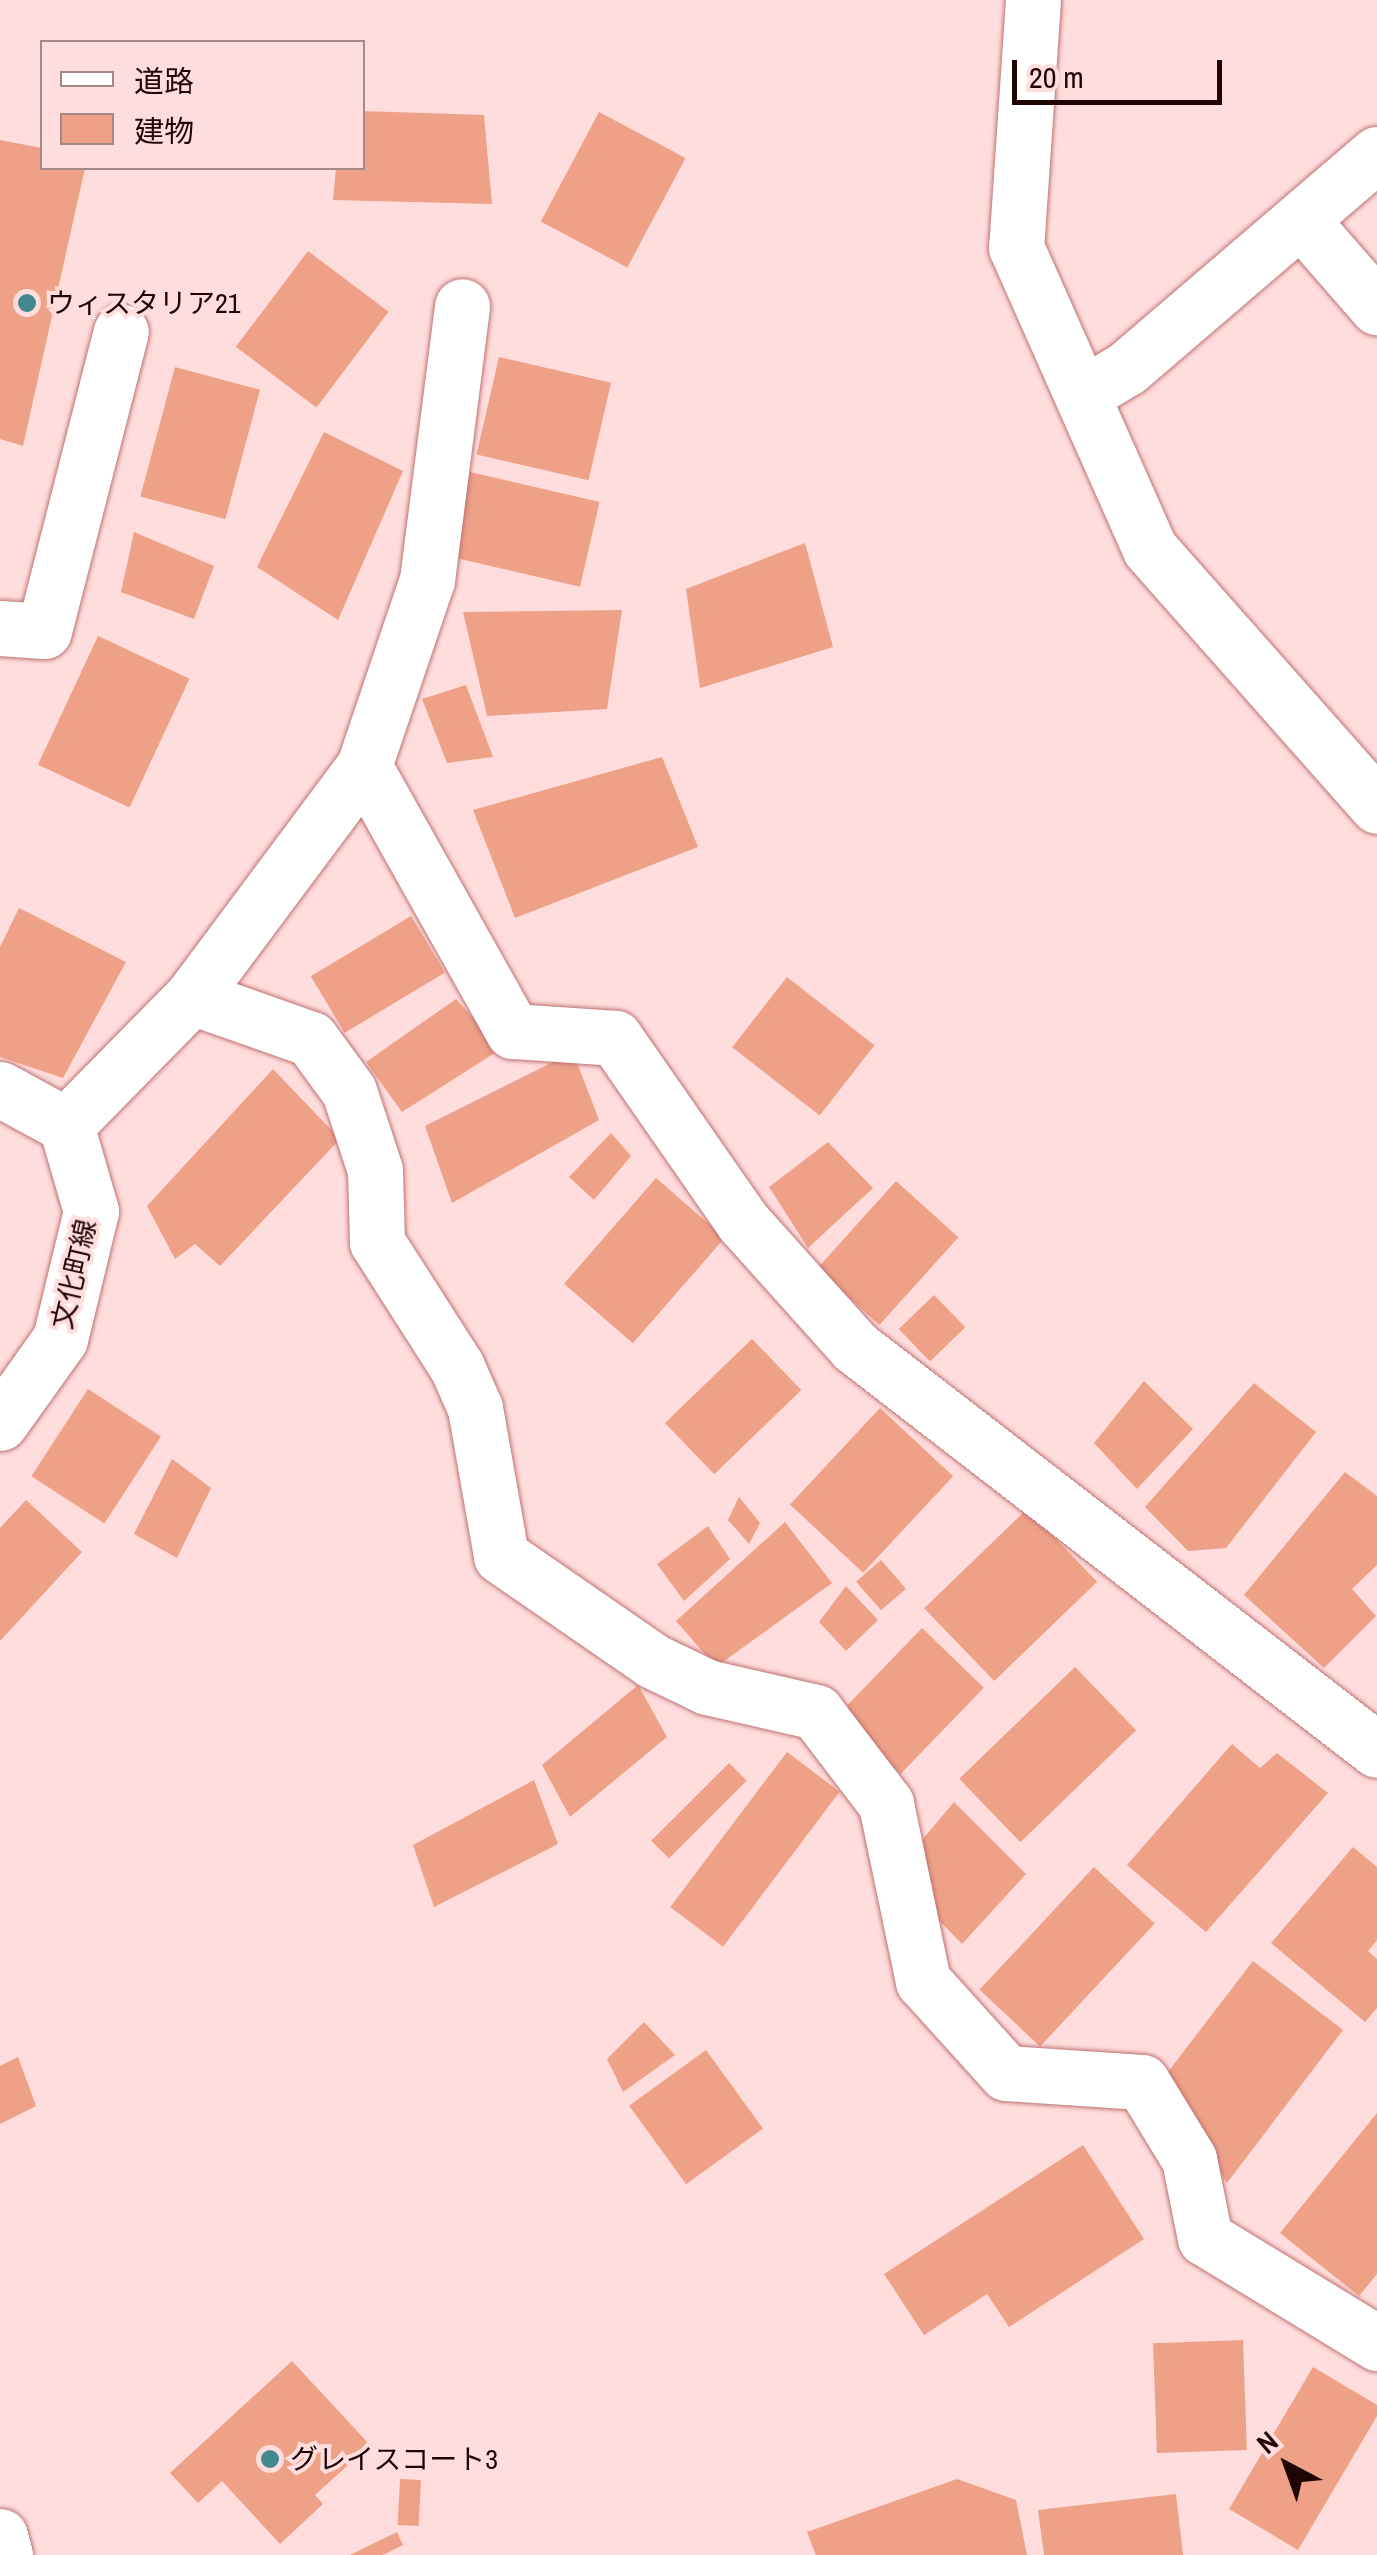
<!DOCTYPE html>
<html>
<head>
<meta charset="utf-8">
<style>
  body { margin:0 }
  #map { position:relative; width:1377px; height:2555px; overflow:hidden; background:#ffdddc; font-family:"Archivo Narrow","Noto Sans JP",sans-serif }
  div>[style] { position:absolute }
  .building>* { inset:0; background:#eea187; transform-origin:0 0 }
  .roads { filter:drop-shadow(0 0 2px #be7273) drop-shadow(0 0 2px #be7273) }
  .minor>* { height:55px; margin:-27.5px; padding:0 27.5px; transform-origin:27.5px; border-radius:27.5px; background:#fff }
  .dots>* { width:28px; height:28px; translate:-50% -50%; box-sizing:border-box; border:5px solid #ffdddc; border-radius:50% }
  span { translate:-50% -50%; white-space:nowrap; text-align:center; line-height:1.15; -webkit-text-stroke:8px #ffdddc; paint-order:stroke }
  .poi-label { font-size:28px; color:#200507 }
  .left { translate:0 -50%; text-align:left }
  .street-label { font-size:28px; color:#200507 }
  .legend { position:absolute; left:40px; top:40px; width:325px; height:130px; box-sizing:border-box; background:#ffdddc; border:2px solid #a68787; margin:0; padding:12px 18px; list-style:none; font-size:30px; color:#200507 }
  .legend li { display:flex; align-items:center; gap:20px; height:50px }
  .legend b { width:50px; border:2px solid #a68787 }
  .north { position:absolute; left:1237px; top:2415px; width:100px; height:100px; -webkit-text-stroke:8px #ffdddc; paint-order:stroke; rotate:319deg; font-size:28px; font-weight:700; line-height:40px; text-align:center; color:#200507 }
  .north::after { content:''; display:block; margin:auto; width:35px; height:45px; background:#200507; clip-path:polygon(50% 0,100% 100%,50% 72%,0 100%) }
  .scale { position:absolute; left:1012px; top:60px; width:210px; height:45px; box-sizing:border-box; border:5px solid #200507; border-top:0; padding-left:12px; font-size:30px; line-height:35px; white-space:nowrap; color:#200507; -webkit-text-stroke:8px #ffdddc; paint-order:stroke }
</style>
</head>
<body>
<div id="map">
  <div class="building">
    <div style="clip-path:polygon(362px 111px,484px 115px,492px 204px,333px 200px,336px 168px,362px 168px)"></div>
    <div style="left:599px;top:112px;width:98px;height:124px;rotate:28deg"></div>
    <div style="clip-path:polygon(0 140px,42px 148px,42px 168px,85px 168px,23px 446px,0 439px)"></div>
    <div style="left:308px;top:251px;width:101px;height:120px;rotate:37deg"></div>
    <div style="left:499px;top:357px;width:115px;height:100px;rotate:13deg"></div>
    <div style="left:175px;top:367px;width:88px;height:134px;rotate:15deg"></div>
    <div style="clip-path:polygon(324px 432px,403px 471px,338px 620px,257px 567px)"></div>
    <div style="left:470px;top:472px;width:133px;height:87px;rotate:13deg"></div>
    <div style="clip-path:polygon(134px 532px,214px 566px,194px 619px,121px 592px)"></div>
    <div style="clip-path:polygon(805px 543px,833px 647px,700px 688px,686px 589px)"></div>
    <div style="clip-path:polygon(622px 610px,607px 709px,487px 716px,463px 612px)"></div>
    <div style="left:98px;top:636px;width:101px;height:142px;rotate:25deg"></div>
    <div style="clip-path:polygon(466px 685px,493px 757px,447px 763px,422px 699px)"></div>
    <div style="clip-path:polygon(662px 757px,698px 847px,515px 918px,473px 810px)"></div>
    <div style="clip-path:polygon(19px 908px,126px 962px,63px 1078px,0 1057px,0 947px)"></div>
    <div style="left:411px;top:916px;width:66px;height:117px;rotate:59deg"></div>
    <div style="left:787px;top:977px;width:111px;height:89px;rotate:38deg"></div>
    <div style="clip-path:polygon(456px 999px,501px 1049px,402px 1112px,366px 1062px)"></div>
    <div style="clip-path:polygon(573px 1052px,599px 1120px,452px 1203px,425px 1126px)"></div>
    <div style="clip-path:polygon(273px 1069px,340px 1139px,220px 1266px,195px 1244px,175px 1259px,147px 1206px)"></div>
    <div style="clip-path:polygon(611px 1133px,631px 1156px,594px 1200px,569px 1177px)"></div>
    <div style="clip-path:polygon(828px 1142px,873px 1188px,808px 1248px,769px 1187px)"></div>
    <div style="left:656px;top:1178px;width:91px;height:140px;rotate:41deg"></div>
    <div style="left:896px;top:1181px;width:84px;height:118px;rotate:42deg"></div>
    <div style="left:934px;top:1295px;width:45px;height:49px;rotate:46deg"></div>
    <div style="left:752px;top:1339px;width:71px;height:121px;rotate:46deg"></div>
    <div style="clip-path:polygon(1144px 1381px,1193px 1429px,1137px 1489px,1094px 1443px)"></div>
    <div style="clip-path:polygon(1254px 1383px,1316px 1432px,1226px 1548px,1188px 1551px,1145px 1507px)"></div>
    <div style="left:88px;top:1389px;width:87px;height:104px;rotate:33deg"></div>
    <div style="left:880px;top:1408px;width:100px;height:132px;rotate:43deg"></div>
    <div style="clip-path:polygon(172px 1459px,211px 1488px,177px 1558px,134px 1534px)"></div>
    <div style="clip-path:polygon(1345px 1472px,1377px 1496px,1377px 1565px,1352px 1589px,1376px 1616px,1324px 1668px,1244px 1595px)"></div>
    <div style="clip-path:polygon(739px 1497px,760px 1523px,749px 1544px,728px 1520px)"></div>
    <div style="clip-path:polygon(26px 1500px,82px 1552px,0 1641px,0 1528px)"></div>
    <div style="left:1027px;top:1509px;width:101px;height:143px;rotate:46deg"></div>
    <div style="clip-path:polygon(785px 1522px,832px 1583px,716px 1667px,676px 1621px)"></div>
    <div style="clip-path:polygon(708px 1526px,730px 1559px,684px 1601px,657px 1564px)"></div>
    <div style="left:881px;top:1560px;width:38px;height:33px;rotate:49deg"></div>
    <div style="clip-path:polygon(846px 1586px,878px 1620px,846px 1651px,819px 1622px)"></div>
    <div style="left:922px;top:1628px;width:86px;height:120px;rotate:44deg"></div>
    <div style="left:1075px;top:1667px;width:88px;height:161px;rotate:46deg"></div>
    <div style="clip-path:polygon(638px 1685px,667px 1737px,570px 1817px,542px 1765px)"></div>
    <div style="clip-path:polygon(1232px 1744px,1260px 1768px,1277px 1753px,1328px 1793px,1206px 1932px,1127px 1865px)"></div>
    <div style="left:787px;top:1752px;width:66px;height:194px;rotate:37deg"></div>
    <div style="left:729px;top:1763px;width:25px;height:110px;rotate:45deg"></div>
    <div style="clip-path:polygon(534px 1780px,558px 1844px,434px 1907px,413px 1845px)"></div>
    <div style="clip-path:polygon(954px 1802px,1026px 1874px,962px 1944px,925px 1906px,912px 1852px)"></div>
    <div style="clip-path:polygon(1353px 1847px,1377px 1867px,1377px 1940px,1368px 1951px,1377px 1959px,1377px 2008px,1365px 2022px,1271px 1943px)"></div>
    <div style="left:1094px;top:1867px;width:83px;height:168px;rotate:43deg"></div>
    <div style="clip-path:polygon(1253px 1961px,1343px 2030px,1227px 2183px,1161px 2081px)"></div>
    <div style="clip-path:polygon(644px 2022px,675px 2055px,623px 2092px,607px 2059px)"></div>
    <div style="left:706px;top:2050px;width:97px;height:95px;rotate:54deg"></div>
    <div style="clip-path:polygon(18px 2057px,36px 2106px,0 2124px,0 2066px)"></div>
    <div style="clip-path:polygon(1377px 2113px,1377px 2274px,1359px 2296px,1280px 2233px)"></div>
    <div style="clip-path:polygon(1083px 2145px,1144px 2239px,1009px 2327px,987px 2294px,924px 2335px,884px 2274px)"></div>
    <div style="left:1243px;top:2340px;width:110px;height:90px;rotate:88deg"></div>
    <div style="clip-path:polygon(292px 2361px,370px 2445px,315px 2495px,323px 2504px,280px 2544px,222px 2481px,198px 2503px,170px 2473px)"></div>
    <div style="clip-path:polygon(1313px 2367px,1377px 2405px,1377px 2416px,1298px 2550px,1229px 2509px)"></div>
    <div style="left:400px;top:2479px;width:21px;height:46px;rotate:3deg"></div>
    <div style="clip-path:polygon(957px 2479px,1016px 2500px,1027px 2555px,816px 2555px,807px 2532px)"></div>
    <div style="clip-path:polygon(1176px 2494px,1183px 2555px,1044px 2555px,1038px 2510px)"></div>
    <div style="clip-path:polygon(397px 2532px,403px 2545px,383px 2555px,350px 2555px)"></div>
  </div>
  <div class="roads">
    <div class="minor">
      <div style="left:1033px;top:0;width:248px;rotate:93.9deg"></div>
      <div style="left:1016px;top:247px;width:330px;rotate:66.1deg"></div>
      <div style="left:1150px;top:549px;width:343px;rotate:48.5deg"></div>
      <div style="left:1301px;top:220px;width:116px;rotate:48.9deg"></div>
      <div style="left:1082px;top:395px;width:52px;rotate:-31deg"></div>
      <div style="left:1127px;top:368px;width:329px;rotate:-40.6deg"></div>
      <div style="left:0;top:628px;width:44px;rotate:3.9deg"></div>
      <div style="left:44px;top:631px;width:309px;rotate:-75.6deg"></div>
      <div style="left:364px;top:766px;width:304px;rotate:60.7deg"></div>
      <div style="left:513px;top:1031px;width:102px;rotate:3.9deg"></div>
      <div style="left:615px;top:1038px;width:224px;rotate:55.2deg"></div>
      <div style="left:743px;top:1222px;width:168px;rotate:48.1deg"></div>
      <div style="left:855px;top:1347px;width:659px;rotate:37.67deg"></div>
      <div style="left:192px;top:997px;width:126px;rotate:19.4deg"></div>
      <div style="left:311px;top:1039px;width:64px;rotate:53.8deg"></div>
      <div style="left:349px;top:1091px;width:83px;rotate:71.8deg"></div>
      <div style="left:375px;top:1170px;width:72px;rotate:88.4deg"></div>
      <div style="left:377px;top:1242px;width:148px;rotate:57.4deg"></div>
      <div style="left:457px;top:1367px;width:45px;rotate:66.3deg"></div>
      <div style="left:475px;top:1408px;width:150px;rotate:80deg"></div>
      <div style="left:501px;top:1556px;width:185px;rotate:34.6deg"></div>
      <div style="left:653px;top:1661px;width:60px;rotate:25.7deg"></div>
      <div style="left:707px;top:1687px;width:112px;rotate:12.9deg"></div>
      <div style="left:816px;top:1712px;width:116px;rotate:52.7deg"></div>
      <div style="left:886px;top:1804px;width:181px;rotate:78.2deg"></div>
      <div style="left:923px;top:1981px;width:124px;rotate:47.9deg"></div>
      <div style="left:1006px;top:2073px;width:136px;rotate:3.8deg"></div>
      <div style="left:1142px;top:2082px;width:90px;rotate:58.6deg"></div>
      <div style="left:1189px;top:2159px;width:81px;rotate:78.6deg"></div>
      <div style="left:1205px;top:2238px;width:202px;rotate:31.4deg"></div>
      <div style="left:0;top:1089px;width:75px;rotate:28.6deg"></div>
      <div style="left:66px;top:1125px;width:90px;rotate:73.8deg"></div>
      <div style="left:91px;top:1211px;width:132px;rotate:103.6deg"></div>
      <div style="left:60px;top:1339px;width:103px;rotate:125.5deg"></div>
      <div style="left:66px;top:1125px;width:180px;rotate:-45.5deg"></div>
      <div style="left:192px;top:997px;width:288px;rotate:-53.3deg"></div>
      <div style="left:364px;top:766px;width:196px;rotate:-71.3deg"></div>
      <div style="left:427px;top:580px;width:276px;rotate:-82.7deg"></div>
      <div style="left:0;top:2536px;width:20px;rotate:75deg"></div>
    </div>
  </div>
  <div class="dots">
    <div style="left:27px;top:303px;background:#41898d"></div>
    <div style="left:270px;top:2459px;background:#41898d"></div>
  </div>
  <div class="poi-label">
    <span class="left" style="left:47px;top:303px">ウィスタリア21</span>
    <span class="left" style="left:290px;top:2459px">グレイスコート3</span>
  </div>
  <div class="street-label">
    <span style="left:74px;top:1274px;rotate:-77deg">文化町線</span>
  </div>
  <ul class="legend">
  <li><b style="height:12px;background:#fff"></b>道路</li>
  <li><b style="height:28px;background:#eea187"></b>建物</li>
  </ul>
  <div class="north">N</div>
  <div class="scale">20 m</div>
</div>
</body>
</html>
